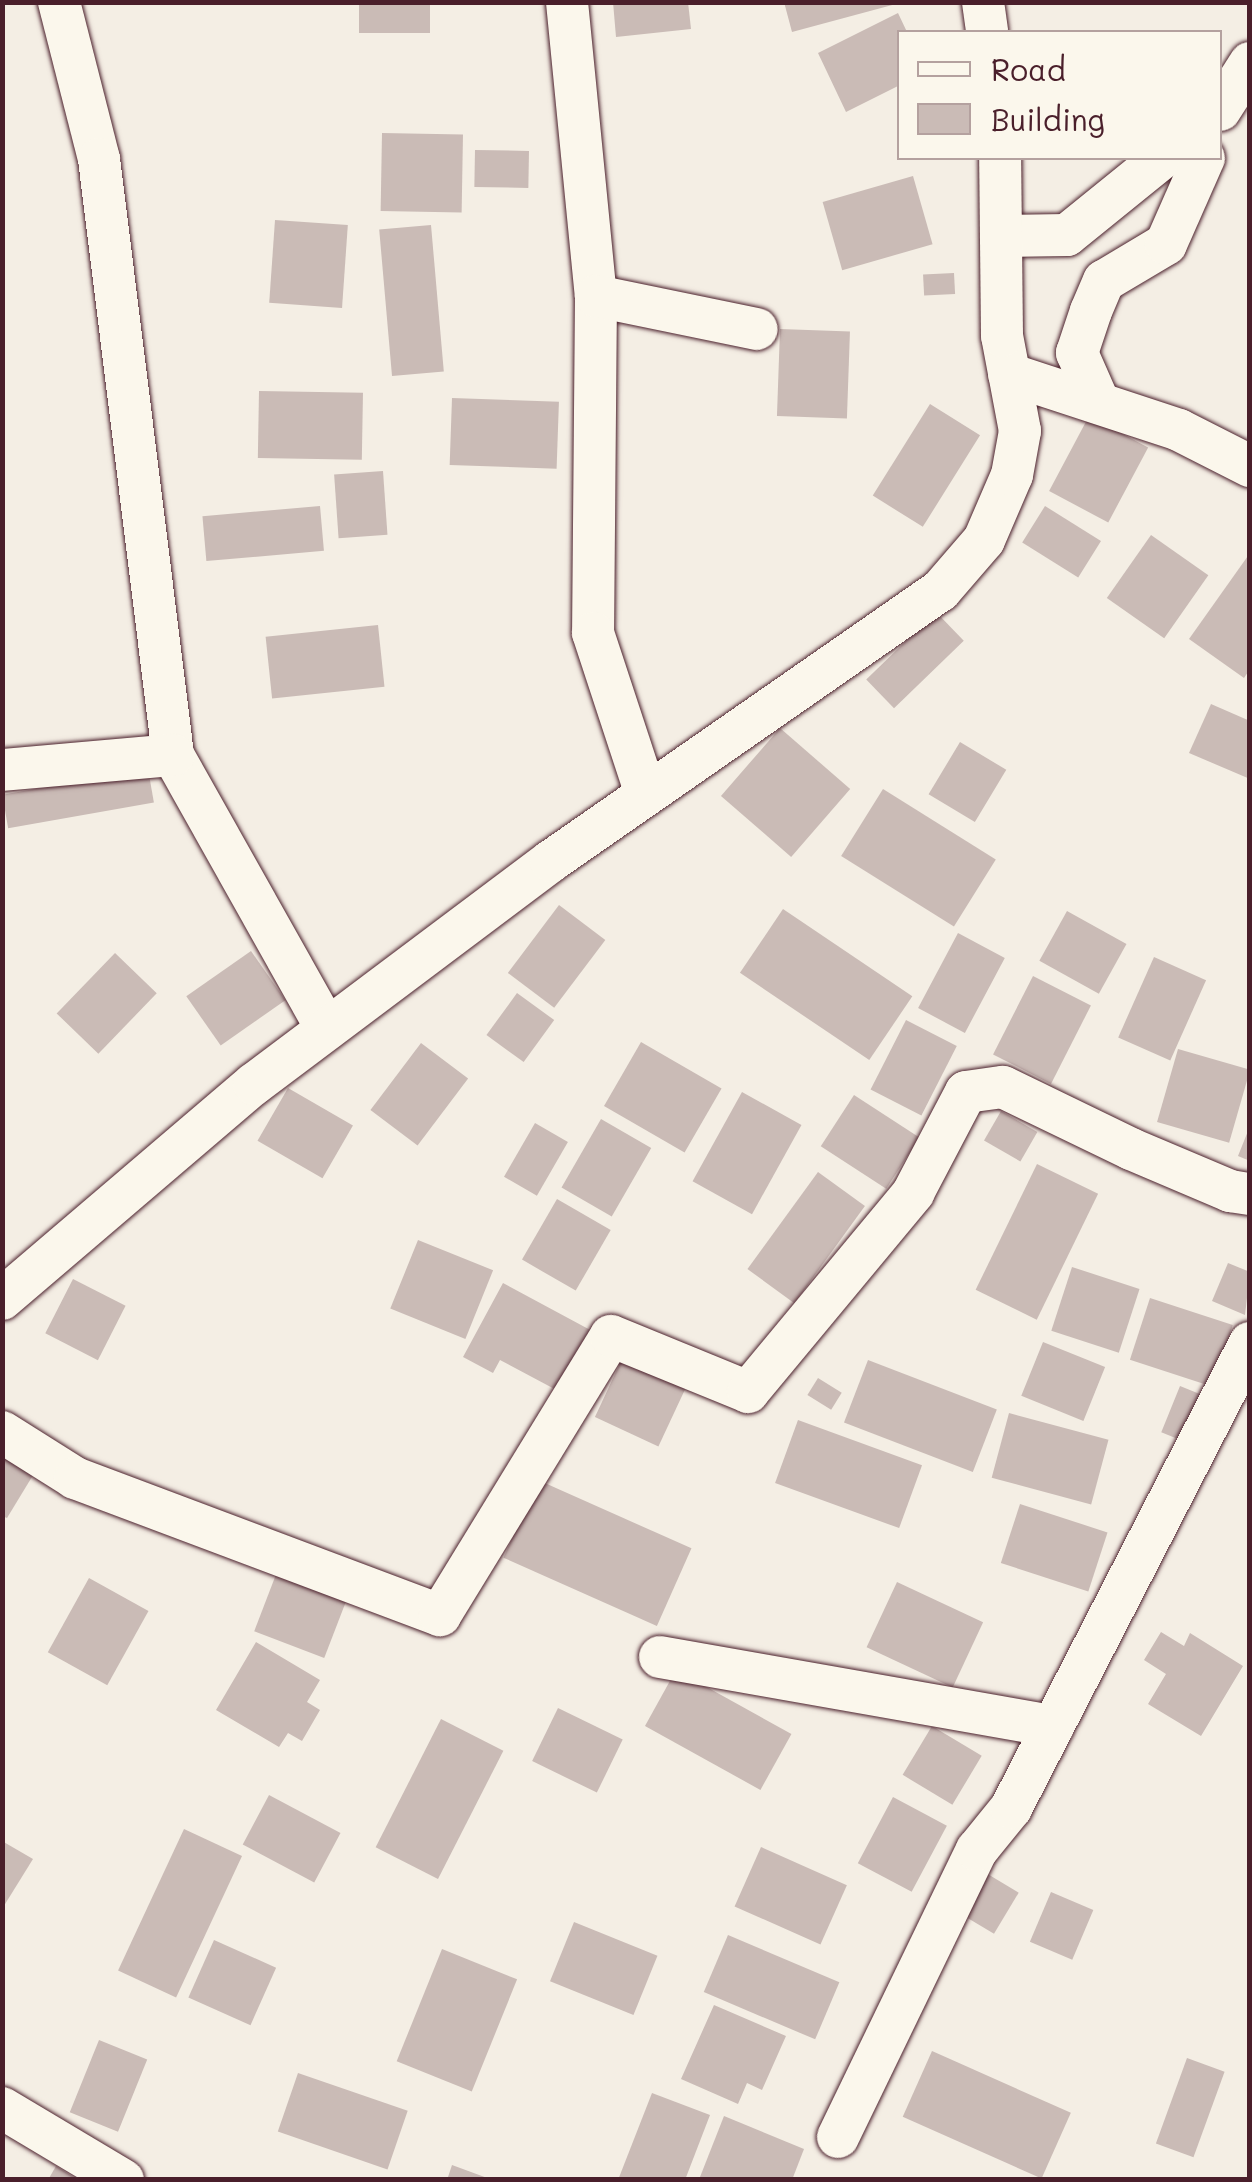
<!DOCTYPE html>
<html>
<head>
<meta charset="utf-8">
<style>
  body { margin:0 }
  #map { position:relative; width:1252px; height:2182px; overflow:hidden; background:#f4eee4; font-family:Mali,sans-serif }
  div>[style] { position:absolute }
  .building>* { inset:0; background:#cabbb6; transform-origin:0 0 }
  .roads { filter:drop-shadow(0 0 2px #4a1f2b) drop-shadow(0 0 2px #4a1f2b) }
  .minor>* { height:42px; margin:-21px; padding:0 21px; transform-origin:21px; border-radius:21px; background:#fbf7ec }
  span { translate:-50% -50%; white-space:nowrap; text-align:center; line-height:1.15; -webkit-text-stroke:10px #fbf7ec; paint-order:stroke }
  .frame { position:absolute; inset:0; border:5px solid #4a1f2b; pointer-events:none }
  .legend { position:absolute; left:897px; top:30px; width:325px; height:130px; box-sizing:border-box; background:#fbf7ec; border:2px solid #b4a19f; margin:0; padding:12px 18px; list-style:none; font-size:30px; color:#4a1f2b }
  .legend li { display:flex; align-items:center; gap:20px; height:50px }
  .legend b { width:50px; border:2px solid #b4a19f }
</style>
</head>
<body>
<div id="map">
  <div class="building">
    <div style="left:359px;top:2px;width:71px;height:31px"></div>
    <div style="clip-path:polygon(613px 2px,688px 2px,691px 29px,616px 37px)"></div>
    <div style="clip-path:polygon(784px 2px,896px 2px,896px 4px,792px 32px)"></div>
    <div style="clip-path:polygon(898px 13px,907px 32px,900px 32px,900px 85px,846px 112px,818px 53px)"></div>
    <div style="left:382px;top:133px;width:81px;height:78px;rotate:1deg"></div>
    <div style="left:475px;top:150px;width:54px;height:37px;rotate:1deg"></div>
    <div style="left:913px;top:176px;width:71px;height:94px;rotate:74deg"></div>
    <div style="left:275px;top:220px;width:73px;height:83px;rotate:4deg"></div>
    <div style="left:431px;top:225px;width:147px;height:52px;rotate:85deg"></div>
    <div style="left:954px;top:273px;width:21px;height:31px;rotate:87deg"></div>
    <div style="left:780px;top:329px;width:70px;height:87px;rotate:2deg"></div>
    <div style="left:259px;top:391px;width:104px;height:67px;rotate:1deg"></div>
    <div style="left:452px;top:398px;width:107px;height:67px;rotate:2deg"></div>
    <div style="left:930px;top:404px;width:59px;height:108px;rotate:32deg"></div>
    <div style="left:1089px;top:416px;width:67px;height:85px;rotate:28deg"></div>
    <div style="left:383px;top:471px;width:64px;height:49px;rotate:86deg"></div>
    <div style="left:320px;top:506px;width:45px;height:118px;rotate:85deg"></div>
    <div style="left:1045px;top:506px;width:66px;height:43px;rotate:32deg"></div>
    <div style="left:1151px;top:535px;width:70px;height:77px;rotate:35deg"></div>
    <div style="clip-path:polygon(1250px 553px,1250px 669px,1244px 678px,1189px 639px)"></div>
    <div style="left:936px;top:612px;width:40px;height:97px;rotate:46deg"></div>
    <div style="left:378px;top:625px;width:62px;height:113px;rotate:84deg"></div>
    <div style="clip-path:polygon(1211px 704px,1250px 721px,1250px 779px,1189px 753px)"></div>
    <div style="left:780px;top:728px;width:93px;height:90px;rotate:41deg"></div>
    <div style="left:960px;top:742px;width:54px;height:61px;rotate:31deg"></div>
    <div style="left:148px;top:769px;width:34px;height:148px;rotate:80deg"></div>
    <div style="left:883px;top:789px;width:133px;height:79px;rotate:32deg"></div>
    <div style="left:559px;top:905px;width:58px;height:85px;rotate:37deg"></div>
    <div style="left:783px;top:909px;width:156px;height:77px;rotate:34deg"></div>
    <div style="left:1067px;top:911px;width:68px;height:57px;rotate:29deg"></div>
    <div style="left:958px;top:933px;width:53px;height:85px;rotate:28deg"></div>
    <div style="left:251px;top:951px;width:60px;height:79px;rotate:55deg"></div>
    <div style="left:115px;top:953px;width:58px;height:84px;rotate:44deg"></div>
    <div style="left:1154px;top:957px;width:57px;height:88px;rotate:24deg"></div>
    <div style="left:1033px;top:976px;width:65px;height:88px;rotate:27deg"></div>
    <div style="left:517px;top:993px;width:46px;height:52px;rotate:36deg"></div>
    <div style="left:906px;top:1020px;width:57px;height:78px;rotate:27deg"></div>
    <div style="left:641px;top:1042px;width:93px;height:74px;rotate:30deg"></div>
    <div style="left:421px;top:1043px;width:59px;height:84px;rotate:37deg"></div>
    <div style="left:1178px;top:1049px;width:75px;height:76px;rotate:16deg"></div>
    <div style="left:288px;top:1088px;width:75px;height:61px;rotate:30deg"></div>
    <div style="left:742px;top:1092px;width:68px;height:102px;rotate:29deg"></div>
    <div style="left:854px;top:1095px;width:78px;height:61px;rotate:33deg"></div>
    <div style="left:1001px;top:1111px;width:42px;height:34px;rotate:30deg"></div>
    <div style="left:601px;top:1119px;width:58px;height:79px;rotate:30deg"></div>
    <div style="left:535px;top:1123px;width:38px;height:62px;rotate:30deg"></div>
    <div style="clip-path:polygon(1250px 1126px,1250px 1161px,1238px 1156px)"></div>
    <div style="left:1037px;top:1164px;width:68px;height:140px;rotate:26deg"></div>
    <div style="left:818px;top:1172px;width:58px;height:120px;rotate:36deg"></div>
    <div style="left:557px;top:1199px;width:62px;height:70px;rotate:30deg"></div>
    <div style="left:418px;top:1240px;width:81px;height:74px;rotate:22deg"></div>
    <div style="clip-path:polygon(1228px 1263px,1250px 1272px,1245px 1315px,1212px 1301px)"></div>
    <div style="left:1072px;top:1267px;width:71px;height:67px;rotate:18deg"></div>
    <div style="left:73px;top:1279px;width:59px;height:61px;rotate:27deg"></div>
    <div style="clip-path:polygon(503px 1283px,594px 1332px,562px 1393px,500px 1360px,493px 1373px,463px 1357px)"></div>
    <div style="left:1150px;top:1298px;width:87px;height:65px;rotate:18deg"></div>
    <div style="left:1043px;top:1342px;width:67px;height:58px;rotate:22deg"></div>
    <div style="left:622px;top:1359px;width:70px;height:64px;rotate:25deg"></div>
    <div style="left:868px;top:1360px;width:138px;height:67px;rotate:21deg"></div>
    <div style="left:818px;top:1378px;width:28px;height:20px;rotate:32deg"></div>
    <div style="left:1180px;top:1386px;width:24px;height:50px;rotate:22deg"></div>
    <div style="left:1009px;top:1413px;width:103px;height:67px;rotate:15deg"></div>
    <div style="left:798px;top:1420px;width:132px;height:67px;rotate:20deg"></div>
    <div style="clip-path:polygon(2px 1445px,38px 1467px,7px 1518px,2px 1516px)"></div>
    <div style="left:538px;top:1480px;width:168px;height:85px;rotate:24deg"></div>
    <div style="left:1020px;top:1504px;width:92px;height:62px;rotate:18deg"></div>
    <div style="left:280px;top:1564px;width:75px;height:72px;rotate:21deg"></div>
    <div style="left:89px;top:1578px;width:68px;height:85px;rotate:29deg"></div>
    <div style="left:897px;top:1582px;width:95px;height:72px;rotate:25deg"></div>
    <div style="clip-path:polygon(1161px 1632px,1184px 1646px,1190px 1633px,1243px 1666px,1201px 1736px,1148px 1704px,1166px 1674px,1144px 1660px)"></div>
    <div style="clip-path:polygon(256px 1642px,320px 1680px,307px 1702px,320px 1710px,302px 1741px,288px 1733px,279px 1747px,216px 1710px)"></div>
    <div style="left:676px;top:1670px;width:132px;height:64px;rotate:29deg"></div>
    <div style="left:558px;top:1708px;width:72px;height:59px;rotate:26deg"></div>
    <div style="left:441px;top:1719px;width:70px;height:144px;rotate:27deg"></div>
    <div style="left:932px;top:1726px;width:58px;height:57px;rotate:31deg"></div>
    <div style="left:269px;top:1795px;width:81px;height:56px;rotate:28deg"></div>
    <div style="left:893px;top:1797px;width:61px;height:75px;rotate:28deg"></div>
    <div style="left:184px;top:1829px;width:64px;height:156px;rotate:25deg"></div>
    <div style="clip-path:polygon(2px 1841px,33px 1859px,2px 1909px)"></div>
    <div style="left:761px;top:1847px;width:94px;height:65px;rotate:24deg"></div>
    <div style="left:981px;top:1870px;width:44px;height:48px;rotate:31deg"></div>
    <div style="left:1051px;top:1892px;width:46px;height:54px;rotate:23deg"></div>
    <div style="left:574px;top:1922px;width:90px;height:64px;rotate:22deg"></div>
    <div style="left:728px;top:1935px;width:121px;height:62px;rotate:23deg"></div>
    <div style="left:214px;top:1940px;width:68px;height:63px;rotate:24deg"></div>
    <div style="left:442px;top:1949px;width:81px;height:121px;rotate:22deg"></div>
    <div style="clip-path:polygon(714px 2005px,786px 2036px,762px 2090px,747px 2083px,738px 2104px,681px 2079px)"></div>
    <div style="left:99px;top:2040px;width:52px;height:78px;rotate:22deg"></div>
    <div style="left:932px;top:2051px;width:152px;height:72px;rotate:24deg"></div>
    <div style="left:1187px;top:2058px;width:40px;height:91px;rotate:20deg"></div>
    <div style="left:298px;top:2073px;width:116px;height:62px;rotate:19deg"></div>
    <div style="clip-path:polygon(652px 2093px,710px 2115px,685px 2180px,618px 2180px)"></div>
    <div style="clip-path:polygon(724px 2116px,804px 2149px,792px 2180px,700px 2177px)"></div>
    <div style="clip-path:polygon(452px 2165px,490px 2179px,490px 2180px,447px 2180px)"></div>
    <div style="clip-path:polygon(56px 2166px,78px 2180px,48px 2180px)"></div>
  </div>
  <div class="roads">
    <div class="minor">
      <div style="left:59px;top:2px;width:162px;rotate:75.7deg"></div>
      <div style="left:99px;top:159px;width:601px;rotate:82.92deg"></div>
      <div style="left:173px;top:755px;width:314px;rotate:60.7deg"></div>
      <div style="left:567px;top:2px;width:295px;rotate:84.4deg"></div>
      <div style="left:596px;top:296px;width:337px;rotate:90.5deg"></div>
      <div style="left:593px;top:633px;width:169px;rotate:71.8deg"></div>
      <div style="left:983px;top:2px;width:30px;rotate:82deg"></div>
      <div style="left:1220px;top:110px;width:56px;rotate:-57.4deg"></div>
      <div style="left:1001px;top:236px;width:66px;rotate:-0.9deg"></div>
      <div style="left:1067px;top:235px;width:122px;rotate:-39deg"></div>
      <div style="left:596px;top:296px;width:164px;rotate:11.6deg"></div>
      <div style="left:1009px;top:374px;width:179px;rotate:18.2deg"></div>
      <div style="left:1179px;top:430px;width:80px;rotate:26.9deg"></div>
      <div style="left:1099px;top:403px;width:55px;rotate:-113.7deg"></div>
      <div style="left:1077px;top:353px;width:44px;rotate:-71.6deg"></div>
      <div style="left:1091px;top:311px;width:33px;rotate:-67deg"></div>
      <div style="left:1104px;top:281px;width:72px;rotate:-30.8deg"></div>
      <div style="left:1166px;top:244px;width:94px;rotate:-66.2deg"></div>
      <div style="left:2px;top:770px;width:172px;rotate:-5deg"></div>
      <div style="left:2px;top:1299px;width:331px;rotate:-40.5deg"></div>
      <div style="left:254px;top:1084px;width:371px;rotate:-36.9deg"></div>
      <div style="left:551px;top:861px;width:474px;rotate:-34.8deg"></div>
      <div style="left:940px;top:591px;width:67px;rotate:-49.2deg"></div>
      <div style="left:984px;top:540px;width:71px;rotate:-66.7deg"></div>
      <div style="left:1012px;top:475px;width:45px;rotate:-79.7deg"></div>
      <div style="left:1020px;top:431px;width:97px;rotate:-100.7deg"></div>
      <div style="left:1002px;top:336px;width:178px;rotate:-90.6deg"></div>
      <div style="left:2px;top:1432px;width:86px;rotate:32.2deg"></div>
      <div style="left:75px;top:1478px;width:390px;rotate:20.6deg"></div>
      <div style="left:440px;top:1615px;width:327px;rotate:-58.5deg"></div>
      <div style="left:611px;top:1336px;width:148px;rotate:22.2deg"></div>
      <div style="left:748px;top:1392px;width:259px;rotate:-50.3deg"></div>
      <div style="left:913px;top:1193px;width:114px;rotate:-62.3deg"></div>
      <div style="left:966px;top:1092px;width:37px;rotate:-8deg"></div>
      <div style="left:1003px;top:1087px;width:142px;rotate:25.8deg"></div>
      <div style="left:1131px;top:1149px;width:108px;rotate:23deg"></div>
      <div style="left:1230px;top:1191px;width:20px;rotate:9deg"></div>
      <div style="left:660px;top:1657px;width:399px;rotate:10deg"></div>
      <div style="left:2px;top:2108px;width:141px;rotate:30.8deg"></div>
      <div style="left:838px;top:2137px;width:319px;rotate:-64.2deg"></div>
      <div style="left:977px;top:1850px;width:54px;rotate:-51deg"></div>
      <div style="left:1011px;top:1808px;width:523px;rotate:-62.8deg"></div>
    </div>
  </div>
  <div class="frame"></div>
  <ul class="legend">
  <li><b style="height:12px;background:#fbf7ec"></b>Road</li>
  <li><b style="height:28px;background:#cabbb6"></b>Building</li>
  </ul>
</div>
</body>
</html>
